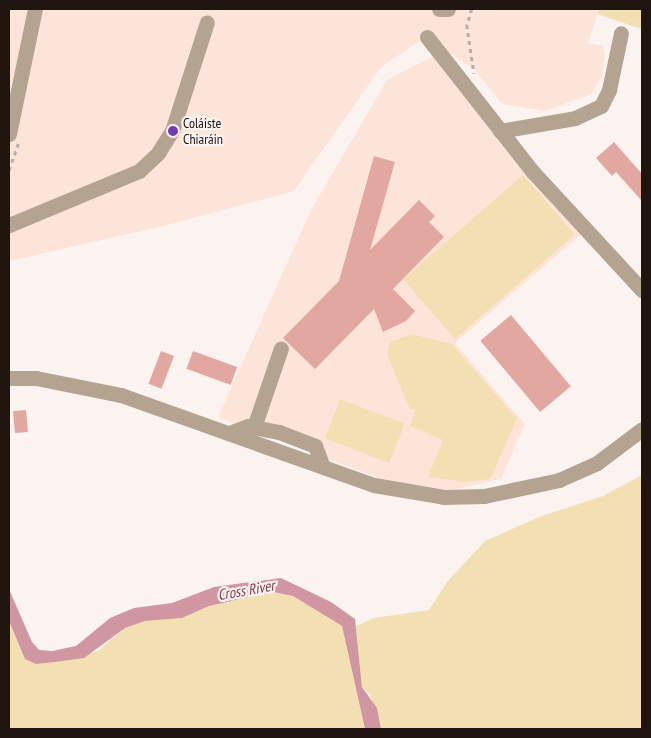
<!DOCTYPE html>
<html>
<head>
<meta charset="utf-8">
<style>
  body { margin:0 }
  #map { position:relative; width:651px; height:738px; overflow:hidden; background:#faf3f0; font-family:"PT Sans Narrow",sans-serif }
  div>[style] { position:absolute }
  .built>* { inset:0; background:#fde4d9 }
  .green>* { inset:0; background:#f2e0b3; transform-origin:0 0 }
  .water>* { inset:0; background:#d096a2 }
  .building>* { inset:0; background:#e2a7a1; transform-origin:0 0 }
  .path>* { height:2.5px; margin-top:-1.25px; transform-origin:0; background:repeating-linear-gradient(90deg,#b7afab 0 4px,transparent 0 8px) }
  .minor>* { height:15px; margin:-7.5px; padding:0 7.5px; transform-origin:7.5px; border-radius:7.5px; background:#b5a392 }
  .dots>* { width:14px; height:14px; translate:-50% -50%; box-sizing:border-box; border:2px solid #faf3f0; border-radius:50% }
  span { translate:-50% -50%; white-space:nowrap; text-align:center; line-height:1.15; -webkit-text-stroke:4.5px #faf3f0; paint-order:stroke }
  .poi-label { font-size:14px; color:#1f140e }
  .left { translate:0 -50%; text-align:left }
  .water-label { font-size:15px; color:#823a4d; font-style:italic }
  .frame { position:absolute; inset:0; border:10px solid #1f140e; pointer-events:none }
</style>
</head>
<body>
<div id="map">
  <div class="built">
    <div style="clip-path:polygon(9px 9px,599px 9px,588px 43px,603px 46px,605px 55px,602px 75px,591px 94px,545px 111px,502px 104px,474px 69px,426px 37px,381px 67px,294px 191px,159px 227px,9px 261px)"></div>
    <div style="clip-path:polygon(433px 56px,586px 230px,455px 343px,525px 424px,501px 479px,452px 490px,387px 481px,218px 417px,311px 210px,387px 80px)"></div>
  </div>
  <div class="green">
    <div style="clip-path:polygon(599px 9px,642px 9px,642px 29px,597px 14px)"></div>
    <div style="left:523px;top:175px;width:79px;height:159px;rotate:49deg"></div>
    <div style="clip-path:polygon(411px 334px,452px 344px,517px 419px,490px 479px,465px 482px,428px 477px,443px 440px,410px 426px,415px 410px,410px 409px,387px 354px,390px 342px)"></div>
    <div style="left:340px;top:399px;width:69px;height:42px;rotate:21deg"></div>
    <div style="clip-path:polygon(642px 475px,642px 729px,381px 729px,370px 694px,362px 687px,356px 626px,374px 618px,429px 610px,447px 582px,485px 541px,539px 517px,603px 496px)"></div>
    <div style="clip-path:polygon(273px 592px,293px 596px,342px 626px,365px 729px,9px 729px,9px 621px,25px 659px,55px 662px,98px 651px,125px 628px,145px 621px,182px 618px,209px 606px)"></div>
  </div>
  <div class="water">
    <div style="clip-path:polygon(281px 578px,331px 602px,355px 619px,362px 687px,377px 708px,381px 729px,365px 729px,342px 626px,293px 596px,273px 592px,258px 595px,209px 606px,182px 618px,145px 621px,125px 628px,84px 658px,55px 662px,36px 664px,25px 659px,9px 621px,9px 589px,32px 642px,39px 650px,52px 651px,76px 646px,110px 618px,134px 608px,172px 603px,214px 587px)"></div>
  </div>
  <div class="building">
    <div style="clip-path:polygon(614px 142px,642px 174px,642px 201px,616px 172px,612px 176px,596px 158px)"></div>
    <div style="clip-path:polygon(374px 156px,395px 162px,370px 250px,419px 200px,435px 216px,429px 222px,444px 237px,393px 289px,415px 311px,406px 321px,383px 332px,374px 309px,315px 369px,283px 338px,339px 281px)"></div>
    <div style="left:511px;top:315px;width:93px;height:40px;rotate:50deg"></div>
    <div style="left:161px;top:351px;width:14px;height:35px;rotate:21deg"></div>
    <div style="left:193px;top:351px;width:47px;height:19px;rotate:20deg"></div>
    <div style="left:26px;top:410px;width:22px;height:13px;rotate:85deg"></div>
  </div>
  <div class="path">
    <div style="left:472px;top:9px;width:17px;rotate:107deg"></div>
    <div style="left:467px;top:25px;width:49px;rotate:81.7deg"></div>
    <div style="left:9px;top:170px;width:28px;rotate:-71deg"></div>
  </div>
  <div class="minor">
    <div style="left:439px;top:9px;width:9px"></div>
    <div style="left:427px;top:37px;width:172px;rotate:51.9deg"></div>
    <div style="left:533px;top:172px;width:161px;rotate:47.3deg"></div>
    <div style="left:500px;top:131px;width:76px;rotate:-9.8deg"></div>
    <div style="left:575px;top:118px;width:29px;rotate:-25deg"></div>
    <div style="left:601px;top:106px;width:18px;rotate:-63deg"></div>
    <div style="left:609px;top:90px;width:58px;rotate:-78.1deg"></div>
    <div style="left:9px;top:134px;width:128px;rotate:-78.3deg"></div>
    <div style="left:9px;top:225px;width:141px;rotate:-22.6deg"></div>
    <div style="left:139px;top:171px;width:26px;rotate:-43deg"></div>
    <div style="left:158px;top:153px;width:26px;rotate:-58deg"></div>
    <div style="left:172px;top:131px;width:114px;rotate:-72.2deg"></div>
    <div style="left:9px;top:378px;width:27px"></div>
    <div style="left:36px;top:378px;width:87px;rotate:11.3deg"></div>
    <div style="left:121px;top:395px;width:269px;rotate:19.6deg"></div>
    <div style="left:374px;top:485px;width:71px;rotate:9.7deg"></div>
    <div style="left:444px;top:497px;width:40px;rotate:-1.4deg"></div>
    <div style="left:484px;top:496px;width:77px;rotate:-12deg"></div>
    <div style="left:559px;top:480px;width:42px;rotate:-24.1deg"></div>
    <div style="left:597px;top:463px;width:56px;rotate:-37.1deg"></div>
    <div style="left:254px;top:427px;width:83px;rotate:-71.1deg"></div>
    <div style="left:229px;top:433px;width:20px;rotate:-20deg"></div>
    <div style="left:248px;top:426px;width:32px;rotate:11deg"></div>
    <div style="left:279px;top:432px;width:39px;rotate:21deg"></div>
    <div style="left:315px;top:446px;width:22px;rotate:69deg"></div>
  </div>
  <div class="dots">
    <div style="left:173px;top:131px;background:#7439af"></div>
  </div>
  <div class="poi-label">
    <span class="left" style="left:183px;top:131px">Coláiste<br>Chiaráin</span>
  </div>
  <div class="water-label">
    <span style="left:246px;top:590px;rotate:-10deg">Cross River</span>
  </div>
  <div class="frame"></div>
</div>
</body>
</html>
